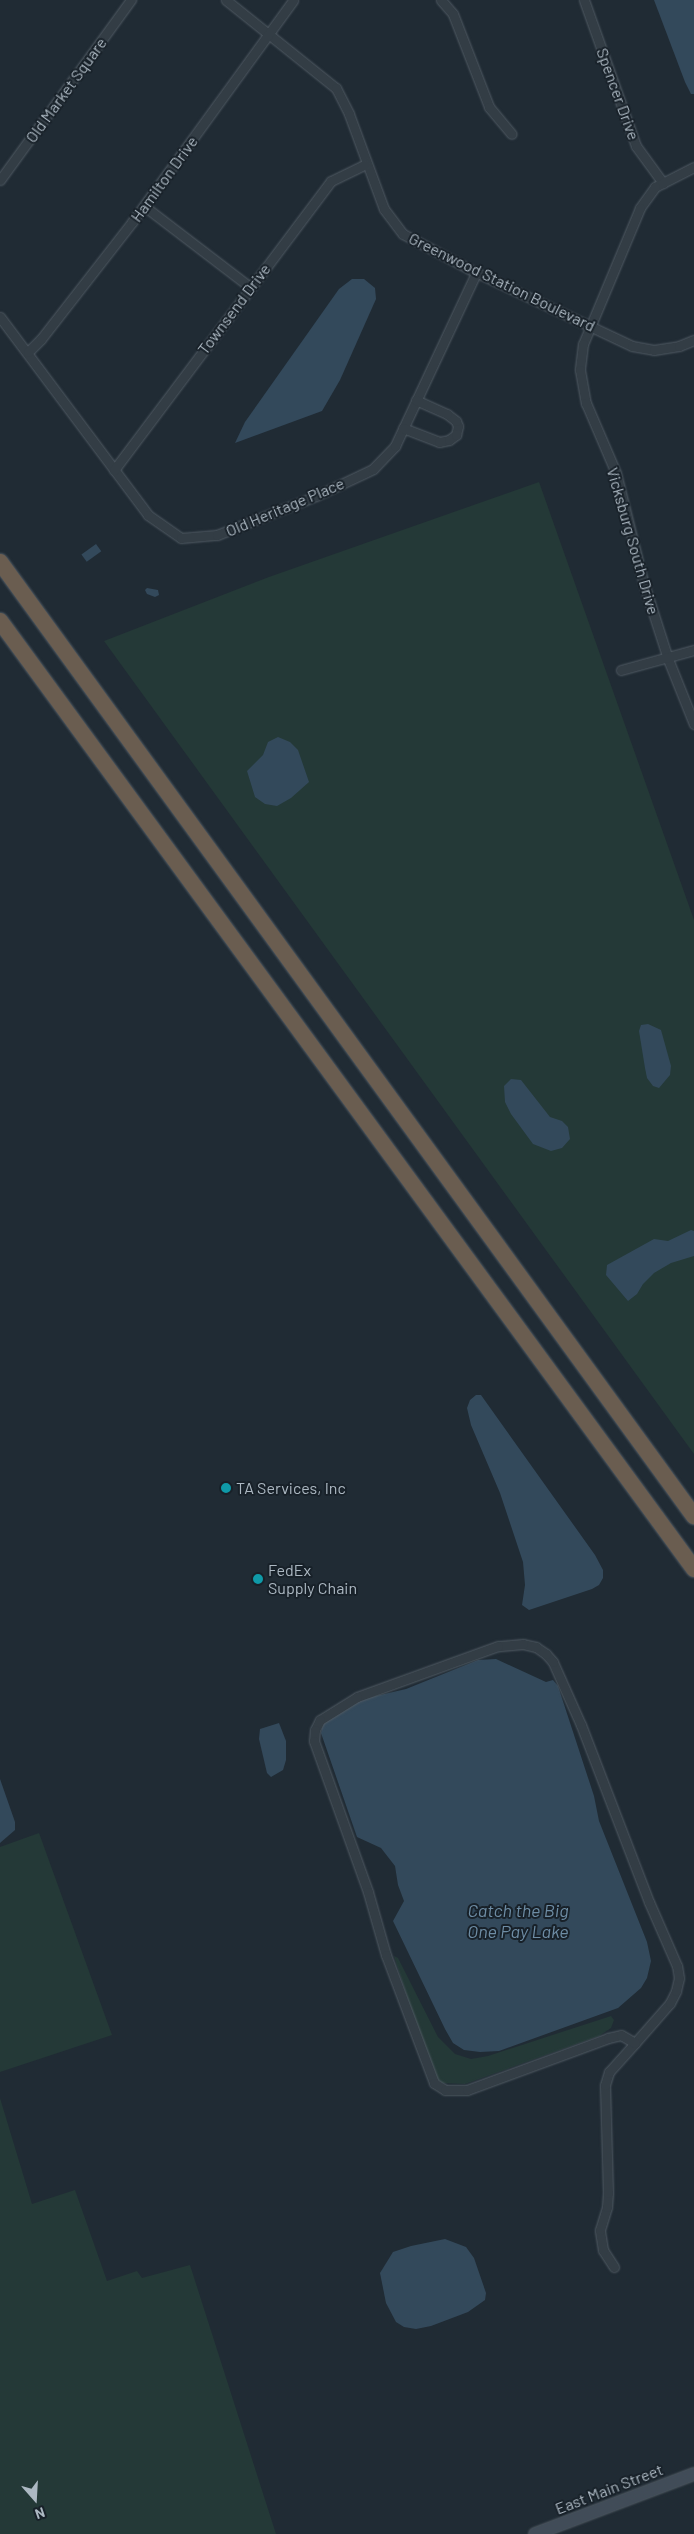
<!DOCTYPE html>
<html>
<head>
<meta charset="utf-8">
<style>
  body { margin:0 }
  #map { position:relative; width:694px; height:2534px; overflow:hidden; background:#202b34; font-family:Barlow,sans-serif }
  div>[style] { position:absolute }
  .green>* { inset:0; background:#243937 }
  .water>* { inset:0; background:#33495b; transform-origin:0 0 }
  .roads { filter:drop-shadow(0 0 1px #505a63) drop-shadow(0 0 1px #505a63) }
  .minor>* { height:9px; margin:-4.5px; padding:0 4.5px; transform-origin:4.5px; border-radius:4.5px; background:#333d45 }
  .secondary>* { height:12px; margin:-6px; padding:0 6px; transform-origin:6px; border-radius:6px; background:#414c58 }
  .motorway>* { height:16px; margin:-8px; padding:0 8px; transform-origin:8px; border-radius:8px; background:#6a5d50 }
  .dots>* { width:14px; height:14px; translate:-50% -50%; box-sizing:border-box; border:2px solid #182129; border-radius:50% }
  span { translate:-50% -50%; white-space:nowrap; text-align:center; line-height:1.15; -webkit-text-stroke:4px #182129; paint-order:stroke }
  .street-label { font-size:16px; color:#acb8c2 }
  .poi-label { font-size:16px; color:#acb8c2 }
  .left { translate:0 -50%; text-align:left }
  .water-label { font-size:18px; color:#6e8da5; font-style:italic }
  .north { position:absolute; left:10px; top:2474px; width:50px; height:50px; -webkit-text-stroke:4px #182129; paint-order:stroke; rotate:161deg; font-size:14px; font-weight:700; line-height:20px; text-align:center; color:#acb8c2 }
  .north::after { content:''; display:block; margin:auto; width:18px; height:22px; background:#acb8c2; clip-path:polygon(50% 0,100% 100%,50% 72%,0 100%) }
</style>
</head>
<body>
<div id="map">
  <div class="green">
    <div style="clip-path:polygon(539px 482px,694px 920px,694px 1454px,104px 641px,269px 577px)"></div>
    <div style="clip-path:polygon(39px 1833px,112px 2035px,0 2072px,0 1847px)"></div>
    <div style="clip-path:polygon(394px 1956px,398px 1958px,438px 2037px,455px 2054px,471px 2059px,488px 2056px,611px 2016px,614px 2020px,611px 2028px,599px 2036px,465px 2084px,442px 2083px,431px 2072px)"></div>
    <div style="clip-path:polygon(0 2098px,32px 2204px,75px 2190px,107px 2281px,137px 2271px,142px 2278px,190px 2265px,276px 2534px,0 2534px)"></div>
  </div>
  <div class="water">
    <div style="clip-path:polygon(654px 0,694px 0,694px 94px,691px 94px,685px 82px)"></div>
    <div style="clip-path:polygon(352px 279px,364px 279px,375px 288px,376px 299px,340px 380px,322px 411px,235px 443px,245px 422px,339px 289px)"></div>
    <div style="left:96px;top:544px;width:9px;height:18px;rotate:54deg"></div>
    <div style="clip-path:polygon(147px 588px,158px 590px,159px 595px,155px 597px,147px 594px,145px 590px)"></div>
    <div style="clip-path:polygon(278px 737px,290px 742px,298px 750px,309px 782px,291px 798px,277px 806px,265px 804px,255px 797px,247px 771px,263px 755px,268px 742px)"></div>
    <div style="clip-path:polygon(648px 1024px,661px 1030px,671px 1066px,670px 1075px,659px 1088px,653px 1086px,647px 1078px,645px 1068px,639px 1031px,641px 1025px)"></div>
    <div style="clip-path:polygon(511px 1079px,521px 1080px,550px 1117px,562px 1121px,568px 1127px,570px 1139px,562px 1148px,551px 1151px,533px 1144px,511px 1114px,505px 1102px,504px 1086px)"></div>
    <div style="clip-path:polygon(691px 1230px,694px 1231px,694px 1256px,671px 1263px,654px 1273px,643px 1284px,637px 1294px,628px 1301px,606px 1275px,607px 1265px,654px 1239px,668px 1241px)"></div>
    <div style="clip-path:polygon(476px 1395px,481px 1395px,595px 1555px,603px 1570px,603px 1578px,599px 1585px,592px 1589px,529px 1610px,522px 1605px,525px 1585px,523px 1562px,500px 1493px,471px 1425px,467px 1408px,470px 1400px)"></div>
    <div style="clip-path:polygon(496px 1659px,546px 1682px,553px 1680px,558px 1686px,594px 1796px,599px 1821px,647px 1942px,651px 1961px,647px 1978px,641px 1988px,618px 2008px,499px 2051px,480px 2052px,464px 2050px,453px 2043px,445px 2029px,393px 1921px,404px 1901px,398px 1885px,395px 1866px,381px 1848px,357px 1837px,321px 1733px,323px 1724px,363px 1699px,406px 1689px,478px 1660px)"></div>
    <div style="clip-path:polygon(279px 1723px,286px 1741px,286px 1760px,283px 1770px,271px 1777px,267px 1773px,259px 1739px,260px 1729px)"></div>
    <div style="clip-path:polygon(0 1779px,15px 1822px,15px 1830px,0 1843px)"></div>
    <div style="clip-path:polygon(445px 2239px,466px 2247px,474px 2258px,486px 2293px,485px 2300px,468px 2312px,431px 2326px,416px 2329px,404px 2327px,396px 2322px,386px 2303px,380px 2273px,393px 2252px,411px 2246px)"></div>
  </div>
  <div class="roads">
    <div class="minor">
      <div style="left:226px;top:0;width:141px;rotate:38.7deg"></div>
      <div style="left:336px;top:88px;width:29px;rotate:63deg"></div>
      <div style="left:349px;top:114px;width:101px;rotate:69.8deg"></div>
      <div style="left:384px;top:209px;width:31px;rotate:53deg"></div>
      <div style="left:403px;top:234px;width:75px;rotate:27.9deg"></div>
      <div style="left:469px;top:269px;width:180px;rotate:25.3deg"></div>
      <div style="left:632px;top:346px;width:22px;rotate:10deg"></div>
      <div style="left:654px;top:350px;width:25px;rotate:-9deg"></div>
      <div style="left:679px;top:346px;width:16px;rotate:-22deg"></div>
      <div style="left:441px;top:0;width:18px;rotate:49deg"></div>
      <div style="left:453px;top:14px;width:100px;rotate:68.8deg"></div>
      <div style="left:489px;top:107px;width:35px;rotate:50deg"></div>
      <div style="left:584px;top:0;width:155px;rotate:70.4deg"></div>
      <div style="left:636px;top:146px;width:46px;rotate:53.9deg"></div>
      <div style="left:694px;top:167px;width:44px;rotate:152.9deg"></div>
      <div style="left:655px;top:187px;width:26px;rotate:126deg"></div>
      <div style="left:640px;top:208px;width:147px;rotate:112.7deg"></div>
      <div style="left:583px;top:344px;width:26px;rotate:97deg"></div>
      <div style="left:580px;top:370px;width:34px;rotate:80deg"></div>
      <div style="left:586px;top:403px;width:76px;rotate:66.8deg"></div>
      <div style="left:616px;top:473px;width:111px;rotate:76deg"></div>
      <div style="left:643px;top:581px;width:82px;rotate:72.2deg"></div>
      <div style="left:668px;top:659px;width:70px;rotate:68.2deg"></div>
      <div style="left:0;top:180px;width:223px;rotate:-54deg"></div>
      <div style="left:144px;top:206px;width:133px;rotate:37.4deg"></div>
      <div style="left:0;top:317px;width:247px;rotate:53.2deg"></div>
      <div style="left:148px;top:515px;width:40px;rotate:34.9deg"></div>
      <div style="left:181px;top:538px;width:36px;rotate:-5deg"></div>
      <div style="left:217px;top:535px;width:106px;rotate:-21.5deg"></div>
      <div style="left:316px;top:496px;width:63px;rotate:-25.3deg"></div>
      <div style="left:373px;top:469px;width:32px;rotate:-46deg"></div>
      <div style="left:395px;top:446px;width:191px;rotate:-64.9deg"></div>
      <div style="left:28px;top:352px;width:18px;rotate:-45deg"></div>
      <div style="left:41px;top:339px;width:148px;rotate:-52.1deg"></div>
      <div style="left:132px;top:222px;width:274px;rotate:-54deg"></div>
      <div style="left:403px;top:428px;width:39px;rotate:21deg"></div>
      <div style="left:439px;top:442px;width:10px;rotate:-11deg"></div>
      <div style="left:449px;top:440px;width:9px;rotate:-36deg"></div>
      <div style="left:456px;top:435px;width:9px;rotate:-77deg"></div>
      <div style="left:458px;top:426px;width:5px;rotate:-112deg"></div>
      <div style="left:456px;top:421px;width:11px;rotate:-142deg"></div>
      <div style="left:447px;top:414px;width:34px;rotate:-156deg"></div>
      <div style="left:114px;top:470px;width:361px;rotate:-53.1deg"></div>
      <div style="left:331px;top:181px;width:39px;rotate:-26deg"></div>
      <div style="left:621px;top:670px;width:76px;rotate:-15.3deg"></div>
      <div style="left:614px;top:2267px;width:20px;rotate:-123deg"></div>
      <div style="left:603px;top:2250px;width:20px;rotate:-99deg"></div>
      <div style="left:600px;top:2230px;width:24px;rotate:-73deg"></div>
      <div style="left:607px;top:2207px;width:14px;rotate:-86deg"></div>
      <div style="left:608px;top:2193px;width:108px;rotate:-91.6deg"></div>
      <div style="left:605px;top:2085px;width:14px;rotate:-73deg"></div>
      <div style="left:609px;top:2072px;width:39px;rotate:-48deg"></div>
      <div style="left:635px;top:2043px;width:53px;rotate:-48.8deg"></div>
      <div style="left:670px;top:2003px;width:13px;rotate:-63deg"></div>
      <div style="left:676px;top:1991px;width:13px;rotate:-77deg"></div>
      <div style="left:679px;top:1978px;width:12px;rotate:-99deg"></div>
      <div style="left:677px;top:1966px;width:70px;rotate:-113.6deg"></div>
      <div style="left:649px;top:1902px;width:190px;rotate:-111deg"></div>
      <div style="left:581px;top:1725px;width:69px;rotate:-114deg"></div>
      <div style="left:553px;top:1662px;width:11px;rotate:-131deg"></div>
      <div style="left:546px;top:1654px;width:12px;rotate:-145deg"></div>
      <div style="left:536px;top:1647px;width:13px;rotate:-167deg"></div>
      <div style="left:523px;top:1644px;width:25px;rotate:175deg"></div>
      <div style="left:498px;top:1646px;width:150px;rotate:160.1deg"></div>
      <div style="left:357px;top:1697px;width:44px;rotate:148.1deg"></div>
      <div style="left:320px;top:1720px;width:11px;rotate:117deg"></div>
      <div style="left:315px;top:1730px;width:11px;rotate:95deg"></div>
      <div style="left:314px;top:1741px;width:160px;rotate:70.3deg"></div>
      <div style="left:368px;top:1892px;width:66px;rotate:74.1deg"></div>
      <div style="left:386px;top:1955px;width:137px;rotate:69.4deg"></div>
      <div style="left:434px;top:2083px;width:13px;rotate:32deg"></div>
      <div style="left:445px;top:2090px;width:22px"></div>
      <div style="left:467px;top:2090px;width:150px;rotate:-20.2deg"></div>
      <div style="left:608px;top:2038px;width:13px;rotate:-13deg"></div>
      <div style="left:621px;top:2035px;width:16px;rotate:30deg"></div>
    </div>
    <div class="secondary">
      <div style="left:535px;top:2534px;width:170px;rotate:-20.7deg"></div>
    </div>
    <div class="motorway">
      <div style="left:0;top:562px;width:1180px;rotate:53.97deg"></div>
      <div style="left:0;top:621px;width:1175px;rotate:53.79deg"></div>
    </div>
  </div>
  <div class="dots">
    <div style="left:226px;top:1488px;background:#0f9aa8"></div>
    <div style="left:258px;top:1579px;background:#0f9aa8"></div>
  </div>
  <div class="street-label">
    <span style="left:66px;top:90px;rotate:-54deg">Old Market Square</span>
    <span style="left:618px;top:94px;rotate:70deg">Spencer Drive</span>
    <span style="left:164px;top:179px;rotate:-54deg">Hamilton Drive</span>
    <span style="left:502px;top:282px;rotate:26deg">Greenwood Station Boulevard</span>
    <span style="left:234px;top:309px;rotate:-53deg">Townsend Drive</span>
    <span style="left:285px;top:507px;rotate:-23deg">Old Heritage Place</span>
    <span style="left:633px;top:541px;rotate:74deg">Vicksburg South Drive</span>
    <span style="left:609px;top:2489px;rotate:-21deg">East Main Street</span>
  </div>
  <div class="poi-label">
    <span class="left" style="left:236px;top:1488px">TA Services, Inc</span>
    <span class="left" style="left:268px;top:1579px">FedEx<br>Supply Chain</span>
  </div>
  <div class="water-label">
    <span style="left:518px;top:1921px">Catch the Big<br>One Pay Lake</span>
  </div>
  <div class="north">N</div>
</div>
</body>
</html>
